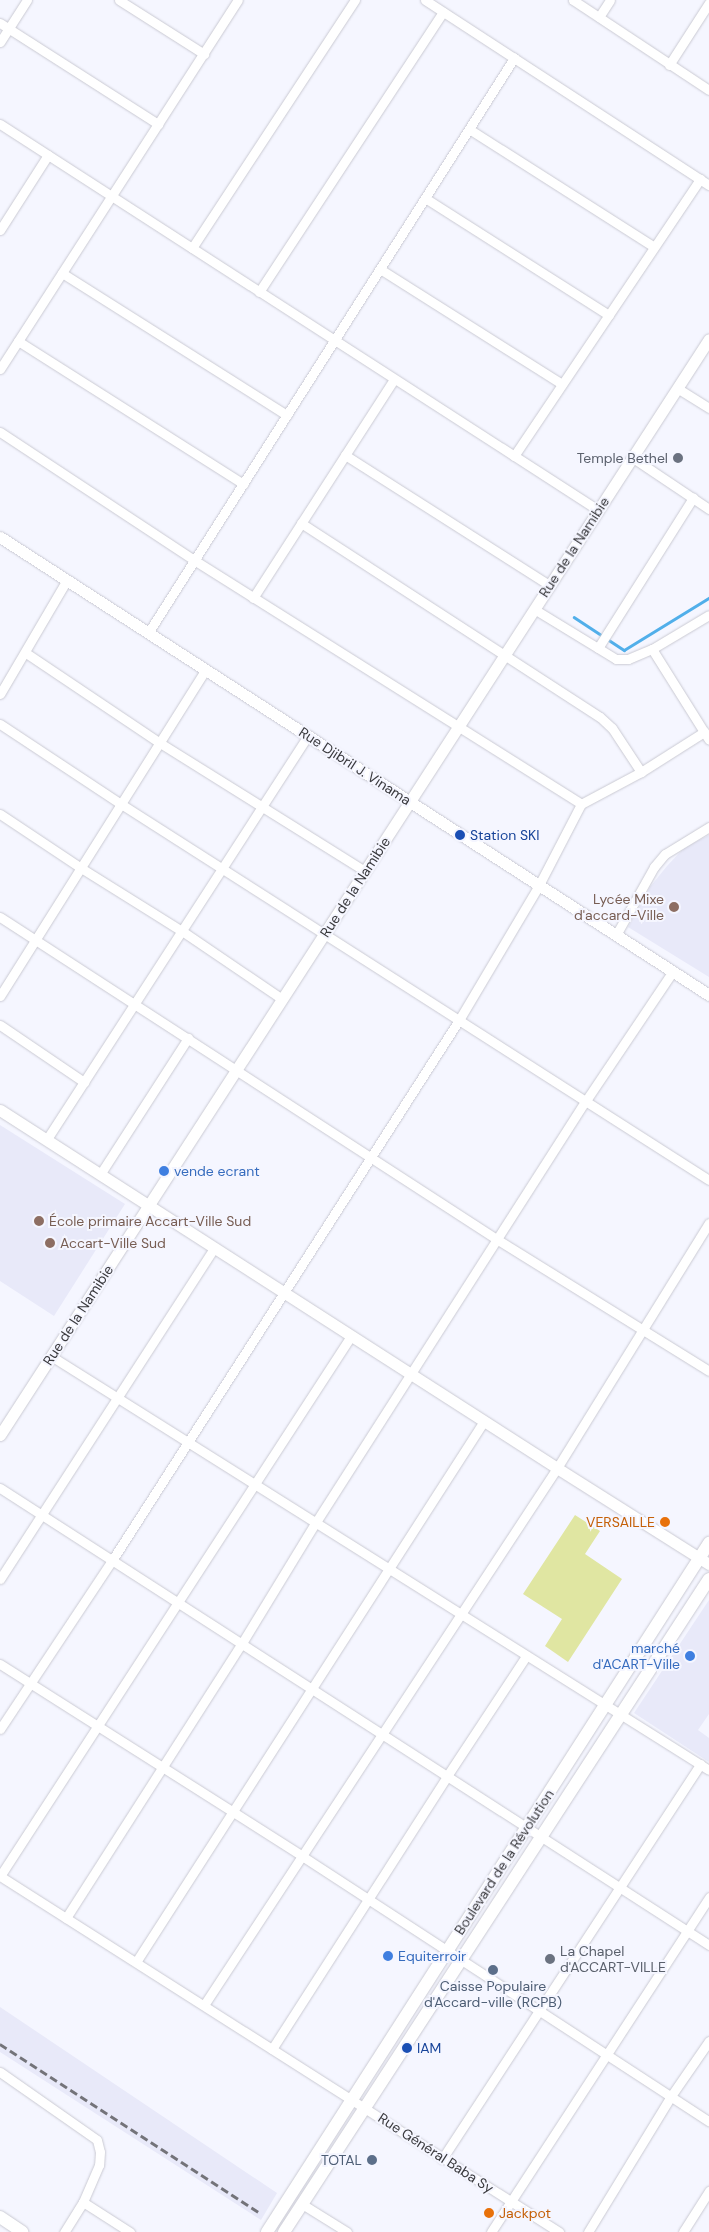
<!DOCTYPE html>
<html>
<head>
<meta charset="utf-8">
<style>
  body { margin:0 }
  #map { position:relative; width:709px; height:2232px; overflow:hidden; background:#f5f6ff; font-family:"DM Sans",sans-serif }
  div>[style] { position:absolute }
  .built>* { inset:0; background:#e8e9f9 }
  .green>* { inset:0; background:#e0e6a2 }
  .stream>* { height:2.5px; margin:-1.25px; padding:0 1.25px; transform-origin:1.25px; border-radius:1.25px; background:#51afea }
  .roads { filter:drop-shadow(0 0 1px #cacad3) drop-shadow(0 0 1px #cacad3) }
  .minor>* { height:9px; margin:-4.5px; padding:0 4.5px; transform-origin:4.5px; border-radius:4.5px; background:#fff }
  .tertiary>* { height:11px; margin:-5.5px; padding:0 5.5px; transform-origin:5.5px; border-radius:5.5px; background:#fff }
  .secondary>* { height:12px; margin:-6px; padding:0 6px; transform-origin:6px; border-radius:6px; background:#fff }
  .rail>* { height:2.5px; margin-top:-1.25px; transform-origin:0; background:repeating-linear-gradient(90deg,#737379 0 8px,transparent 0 12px) }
  .dots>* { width:14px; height:14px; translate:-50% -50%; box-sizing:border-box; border:2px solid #f5f6ff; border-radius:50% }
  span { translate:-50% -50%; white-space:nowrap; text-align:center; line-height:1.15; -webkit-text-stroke:4px #f5f6ff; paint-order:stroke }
  .worship-label { font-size:14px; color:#5b616d }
  .right { translate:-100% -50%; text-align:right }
  .left { translate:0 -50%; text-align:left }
  .street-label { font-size:14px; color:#39393d }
  .transit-label { font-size:14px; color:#164399 }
  .education-label { font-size:14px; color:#785e54 }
  .shop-label { font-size:14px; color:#366cbe }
  .food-label { font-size:14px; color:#c56008 }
  .service-label { font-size:14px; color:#4e5e75 }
</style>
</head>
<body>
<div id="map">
  <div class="built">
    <div style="clip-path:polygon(709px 835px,709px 977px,628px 927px,650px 887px,667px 866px,684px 848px)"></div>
    <div style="clip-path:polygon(0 1125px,125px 1204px,54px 1316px,0 1281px)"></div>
    <div style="clip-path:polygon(709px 1600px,709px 1714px,698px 1730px,709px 1738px,709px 1762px,634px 1713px)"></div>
    <div style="clip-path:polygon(0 2007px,277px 2193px,261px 2220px,0 2052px)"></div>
  </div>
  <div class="green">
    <div style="clip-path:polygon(575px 1515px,600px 1531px,585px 1554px,622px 1579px,568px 1662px,545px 1646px,562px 1619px,523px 1594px)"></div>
  </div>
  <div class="stream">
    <div style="left:574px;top:617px;width:60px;rotate:33.4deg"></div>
    <div style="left:624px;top:650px;width:100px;rotate:-31.5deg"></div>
  </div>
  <div class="roads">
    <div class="minor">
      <div style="left:119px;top:0;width:101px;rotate:32.4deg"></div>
      <div style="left:425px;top:0;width:339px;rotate:33.1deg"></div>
      <div style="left:573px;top:0;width:163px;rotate:33.5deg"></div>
      <div style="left:599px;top:17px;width:20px;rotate:-57deg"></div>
      <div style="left:0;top:23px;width:188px;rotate:32.6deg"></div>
      <div style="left:0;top:42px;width:50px;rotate:-57.3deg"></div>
      <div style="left:669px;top:65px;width:74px;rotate:-57.2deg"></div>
      <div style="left:0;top:124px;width:712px;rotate:32.84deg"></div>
      <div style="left:469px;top:129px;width:219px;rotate:32.5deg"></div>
      <div style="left:425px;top:198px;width:218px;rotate:32.5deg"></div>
      <div style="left:0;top:230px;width:89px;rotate:-57.4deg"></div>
      <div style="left:192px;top:248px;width:297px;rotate:-56.7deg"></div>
      <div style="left:380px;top:269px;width:215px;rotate:32.3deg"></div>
      <div style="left:62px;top:273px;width:266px;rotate:32.3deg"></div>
      <div style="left:259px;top:292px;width:335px;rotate:-56.7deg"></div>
      <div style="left:18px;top:341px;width:267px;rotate:32.4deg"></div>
      <div style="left:0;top:369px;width:439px;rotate:-57.2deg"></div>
      <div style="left:677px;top:388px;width:38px;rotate:32deg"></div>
      <div style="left:0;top:432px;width:232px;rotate:33.4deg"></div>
      <div style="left:194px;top:560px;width:457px;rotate:32.2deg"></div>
      <div style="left:345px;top:455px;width:242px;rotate:32.5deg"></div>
      <div style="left:514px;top:456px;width:334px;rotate:-56.1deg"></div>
      <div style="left:633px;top:458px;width:92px;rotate:33.9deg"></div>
      <div style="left:301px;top:523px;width:356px;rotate:33deg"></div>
      <div style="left:600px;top:717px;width:16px;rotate:43deg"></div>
      <div style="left:612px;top:728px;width:53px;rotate:56.6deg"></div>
      <div style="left:253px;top:598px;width:260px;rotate:-57.2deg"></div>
      <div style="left:534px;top:609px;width:96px;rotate:31.4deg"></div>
      <div style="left:616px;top:659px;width:12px"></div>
      <div style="left:628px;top:659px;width:26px;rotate:-23deg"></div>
      <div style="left:652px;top:649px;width:66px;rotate:-30.8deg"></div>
      <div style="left:148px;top:633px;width:682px;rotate:-57.52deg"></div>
      <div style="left:598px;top:648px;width:178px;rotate:-57.7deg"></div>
      <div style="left:652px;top:649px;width:107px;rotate:57.9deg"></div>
      <div style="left:26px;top:653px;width:161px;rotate:33.9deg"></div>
      <div style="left:160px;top:743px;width:242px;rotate:32deg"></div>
      <div style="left:0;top:694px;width:132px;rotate:-59.6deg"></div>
      <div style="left:0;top:724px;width:145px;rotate:33.5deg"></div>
      <div style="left:121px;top:804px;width:698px;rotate:32.6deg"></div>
      <div style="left:0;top:814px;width:97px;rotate:33.7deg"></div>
      <div style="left:81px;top:868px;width:119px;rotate:32deg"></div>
      <div style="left:182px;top:931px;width:121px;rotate:34.2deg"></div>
      <div style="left:0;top:917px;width:594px;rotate:32.97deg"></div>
      <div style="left:498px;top:1240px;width:248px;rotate:31.8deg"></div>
      <div style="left:616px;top:935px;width:78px;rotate:-60.8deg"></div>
      <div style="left:654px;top:867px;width:17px;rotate:-50deg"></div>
      <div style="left:665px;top:854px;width:52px;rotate:-31.5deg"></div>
      <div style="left:0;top:996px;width:384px;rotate:-57.8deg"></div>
      <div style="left:0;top:1025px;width:102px;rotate:34.2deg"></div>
      <div style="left:47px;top:1139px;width:481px;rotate:-57.1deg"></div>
      <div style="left:101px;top:1173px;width:161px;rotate:-57.2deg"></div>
      <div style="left:351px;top:1336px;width:644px;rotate:123.02deg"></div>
      <div style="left:0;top:1876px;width:663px;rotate:32.49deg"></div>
      <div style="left:51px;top:1356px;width:777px;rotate:32.18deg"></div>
      <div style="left:0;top:1488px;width:844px;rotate:32.8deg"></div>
      <div style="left:0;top:1579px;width:394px;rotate:-57.1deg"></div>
      <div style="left:0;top:1664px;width:358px;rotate:32.4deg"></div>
      <div style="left:302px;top:1856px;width:486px;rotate:33.1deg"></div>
      <div style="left:0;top:1729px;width:201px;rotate:-56.4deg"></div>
      <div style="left:111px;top:1562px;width:644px;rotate:-57.3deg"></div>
      <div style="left:459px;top:1020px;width:157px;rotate:-59.3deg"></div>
      <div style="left:539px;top:885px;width:91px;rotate:-62.6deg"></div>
      <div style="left:581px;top:804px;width:68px;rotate:-28.1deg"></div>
      <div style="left:641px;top:772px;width:75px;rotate:-32.4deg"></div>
      <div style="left:66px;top:1918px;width:326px;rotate:-57.4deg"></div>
      <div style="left:242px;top:1643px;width:142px;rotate:-58.6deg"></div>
      <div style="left:316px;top:1522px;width:499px;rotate:-57.4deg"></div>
      <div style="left:585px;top:1102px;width:158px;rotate:-56.1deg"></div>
      <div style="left:136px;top:1962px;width:643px;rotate:-57.25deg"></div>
      <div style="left:204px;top:2005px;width:643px;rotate:-56.68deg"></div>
      <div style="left:557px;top:1468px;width:288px;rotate:-58.2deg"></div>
      <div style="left:272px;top:2049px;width:324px;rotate:-57.3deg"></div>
      <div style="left:447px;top:1776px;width:144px;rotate:-56.6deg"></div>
      <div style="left:0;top:2072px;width:118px;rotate:35deg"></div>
      <div style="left:97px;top:2140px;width:12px;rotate:76deg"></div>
      <div style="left:100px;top:2152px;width:13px;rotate:94deg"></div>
      <div style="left:99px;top:2165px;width:40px;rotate:113.4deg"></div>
      <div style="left:83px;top:2202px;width:36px;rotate:122deg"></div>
      <div style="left:442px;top:2159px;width:472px;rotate:-56.8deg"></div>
      <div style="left:83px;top:2202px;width:56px;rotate:32.6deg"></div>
      <div style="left:302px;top:2204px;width:53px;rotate:31.9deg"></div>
      <div style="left:491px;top:2232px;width:400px;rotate:-56.9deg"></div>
      <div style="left:588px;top:2232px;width:159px;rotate:-58.6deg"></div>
      <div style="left:671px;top:2096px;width:67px;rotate:-55.4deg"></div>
      <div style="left:683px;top:2232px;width:49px;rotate:-57.6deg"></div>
    </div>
    <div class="tertiary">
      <div style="left:0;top:537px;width:844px;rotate:32.86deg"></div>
      <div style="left:0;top:1110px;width:662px;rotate:32.73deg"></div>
      <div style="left:557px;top:1468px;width:180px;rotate:32.3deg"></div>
      <div style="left:0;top:1435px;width:1305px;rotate:-57.1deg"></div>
    </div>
    <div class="secondary">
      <div style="left:0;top:2217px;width:27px;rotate:34deg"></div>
      <div style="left:267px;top:2232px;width:819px;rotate:-57.32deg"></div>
      <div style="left:284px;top:2232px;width:779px;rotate:-56.94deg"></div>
    </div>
  </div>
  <div class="rail">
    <div style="left:0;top:2044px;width:312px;rotate:33deg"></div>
  </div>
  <div class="dots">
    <div style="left:678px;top:458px;background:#6b7280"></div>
    <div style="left:460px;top:835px;background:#1a4fb4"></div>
    <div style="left:674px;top:907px;background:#8d6e63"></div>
    <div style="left:164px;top:1171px;background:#3f7fe0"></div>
    <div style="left:39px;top:1221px;background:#8d6e63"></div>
    <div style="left:50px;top:1243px;background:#8d6e63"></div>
    <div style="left:665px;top:1522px;background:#e8710a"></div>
    <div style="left:690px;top:1656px;background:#3f7fe0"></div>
    <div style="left:388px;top:1956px;background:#3f7fe0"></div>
    <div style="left:550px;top:1959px;background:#6b7280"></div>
    <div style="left:493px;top:1970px;background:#5c6f8a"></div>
    <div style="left:407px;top:2048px;background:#1a4fb4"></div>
    <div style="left:372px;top:2160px;background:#5c6f8a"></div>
    <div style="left:489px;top:2213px;background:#e8710a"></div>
  </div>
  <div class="worship-label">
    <span class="right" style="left:668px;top:458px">Temple Bethel</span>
    <span class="left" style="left:560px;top:1959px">La Chapel<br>d'ACCART-VILLE</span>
  </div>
  <div class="street-label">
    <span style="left:574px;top:547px;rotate:-57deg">Rue de la Namibie</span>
    <span style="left:355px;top:766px;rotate:33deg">Rue Djibril J. Vinama</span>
    <span style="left:355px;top:887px;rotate:-57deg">Rue de la Namibie</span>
    <span style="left:78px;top:1315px;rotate:-57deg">Rue de la Namibie</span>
    <span style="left:504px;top:1862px;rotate:-57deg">Boulevard de la Révolution</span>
    <span style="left:436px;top:2153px;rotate:33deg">Rue Général Baba Sy</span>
  </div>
  <div class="transit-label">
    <span class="left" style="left:470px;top:835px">Station SKI</span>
    <span class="left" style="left:417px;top:2048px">IAM</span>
  </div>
  <div class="education-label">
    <span class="right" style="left:664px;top:907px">Lycée Mixe<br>d'accard-Ville</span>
    <span class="left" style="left:49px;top:1221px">École primaire Accart-Ville Sud</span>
    <span class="left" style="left:60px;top:1243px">Accart-Ville Sud</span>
  </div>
  <div class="shop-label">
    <span class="left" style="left:174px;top:1171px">vende ecrant</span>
    <span class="right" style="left:680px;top:1656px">marché<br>d'ACART-Ville</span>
    <span class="left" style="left:398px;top:1956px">Equiterroir</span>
  </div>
  <div class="food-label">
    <span class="right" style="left:655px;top:1522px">VERSAILLE</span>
    <span class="left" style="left:499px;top:2213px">Jackpot</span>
  </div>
  <div class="service-label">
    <span style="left:493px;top:1994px">Caisse Populaire<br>d'Accard-ville (RCPB)</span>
    <span class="right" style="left:362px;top:2160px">TOTAL</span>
  </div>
</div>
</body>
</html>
